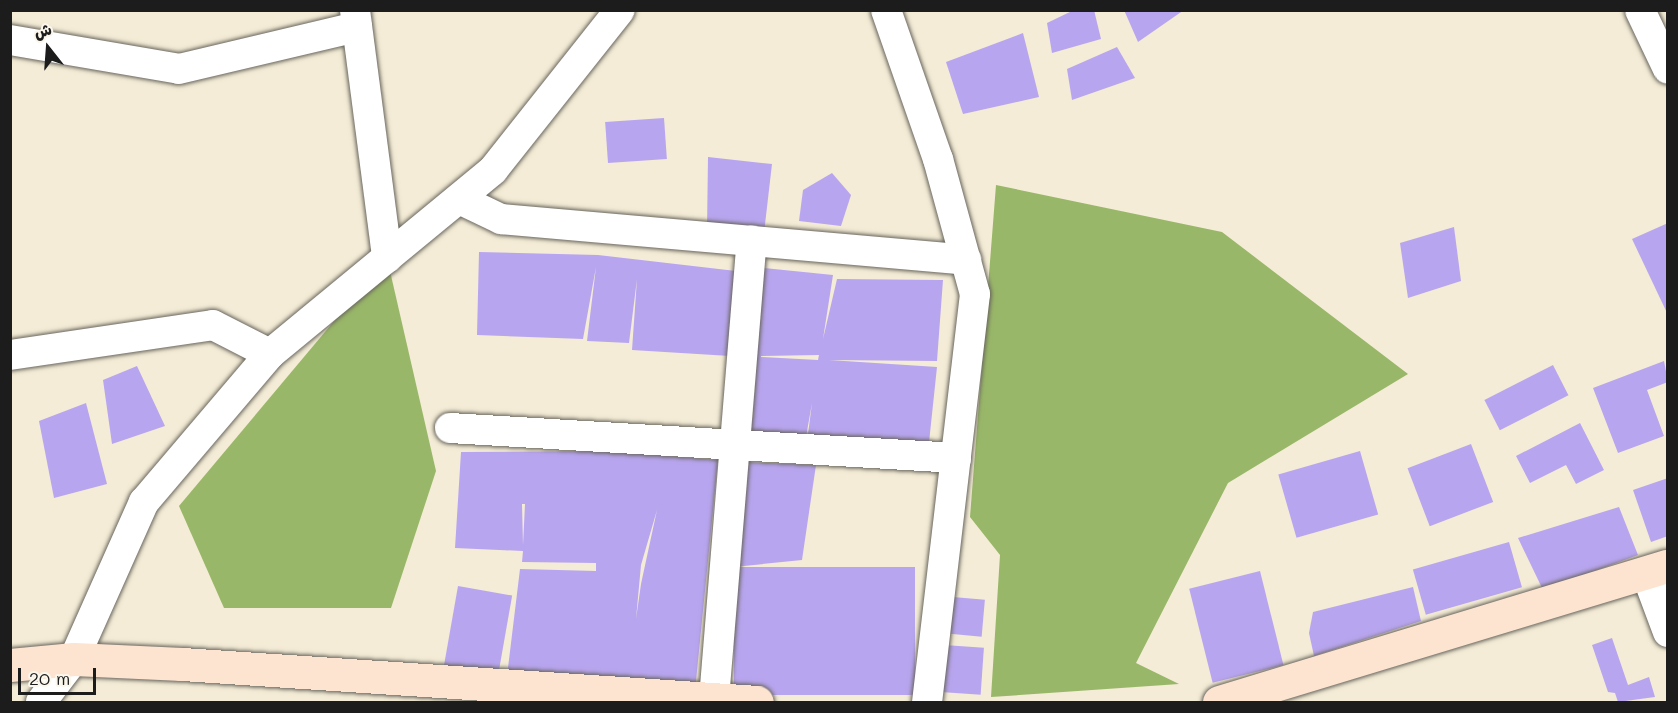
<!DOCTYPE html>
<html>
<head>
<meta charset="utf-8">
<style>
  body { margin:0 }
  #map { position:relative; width:1678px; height:713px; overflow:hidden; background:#f4ecd6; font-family:Mali,"Playpen Sans Arabic",sans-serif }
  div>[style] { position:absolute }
  .forest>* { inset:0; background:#99b769 }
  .building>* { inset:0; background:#b8a5ef; transform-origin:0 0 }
  .roads { filter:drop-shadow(0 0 2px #68655d) drop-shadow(0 0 2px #68655d) }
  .street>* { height:30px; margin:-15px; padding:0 15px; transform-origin:15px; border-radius:15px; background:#fff }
  .secondary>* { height:33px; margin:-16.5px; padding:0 16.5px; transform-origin:16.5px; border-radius:16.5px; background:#fde4d1 }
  span { translate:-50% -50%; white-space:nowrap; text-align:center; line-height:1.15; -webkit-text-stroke:4.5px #fbf7ec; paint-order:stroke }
  .frame { position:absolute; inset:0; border:12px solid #1c1c1c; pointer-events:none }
  .north { position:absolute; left:18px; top:18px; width:60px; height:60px; -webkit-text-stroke:4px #fbf7ec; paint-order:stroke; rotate:343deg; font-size:16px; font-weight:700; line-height:24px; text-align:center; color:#1c1c1c }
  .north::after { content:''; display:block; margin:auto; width:21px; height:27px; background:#1c1c1c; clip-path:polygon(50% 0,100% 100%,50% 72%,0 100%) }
  .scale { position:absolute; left:18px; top:668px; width:78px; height:27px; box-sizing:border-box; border:3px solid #1c1c1c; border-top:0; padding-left:8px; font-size:18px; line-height:21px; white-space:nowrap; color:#1c1c1c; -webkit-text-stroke:4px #fbf7ec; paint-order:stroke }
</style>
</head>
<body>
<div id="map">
  <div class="forest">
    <div style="clip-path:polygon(996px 185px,1222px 232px,1408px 374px,1228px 483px,1136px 663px,1179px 684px,991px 697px,1000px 555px,970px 517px)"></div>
    <div style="clip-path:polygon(387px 258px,436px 471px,391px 608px,224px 608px,179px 506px)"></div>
  </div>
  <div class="building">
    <div style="clip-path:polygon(1074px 10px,1094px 10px,1101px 39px,1052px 53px,1047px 23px)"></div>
    <div style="clip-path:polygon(1124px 10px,1184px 10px,1138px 42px)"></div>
    <div style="clip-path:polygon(1023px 33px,1039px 97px,963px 114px,946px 62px)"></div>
    <div style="clip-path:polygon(1117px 47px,1135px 78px,1072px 100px,1067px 69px)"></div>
    <div style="left:664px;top:118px;width:41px;height:59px;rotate:86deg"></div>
    <div style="clip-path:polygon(708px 157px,772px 164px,764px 233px,707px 230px)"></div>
    <div style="clip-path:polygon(832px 173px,851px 195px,841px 226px,799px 221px,803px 190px)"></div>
    <div style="clip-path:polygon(1668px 223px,1668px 315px,1632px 239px)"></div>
    <div style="clip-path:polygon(1454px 227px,1461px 281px,1408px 298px,1400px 243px)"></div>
    <div style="clip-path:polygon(479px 252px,598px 255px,736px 271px,730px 356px,632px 350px,637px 279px,629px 343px,587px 341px,596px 267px,583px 339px,477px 335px)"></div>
    <div style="clip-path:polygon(evenodd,764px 268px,833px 275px,823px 339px,837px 279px,943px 280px,937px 361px,829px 360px,937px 367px,928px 452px,807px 442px,812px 403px,806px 437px,751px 436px,764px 268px,819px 355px,818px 360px,761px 357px,761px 356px,819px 355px)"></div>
    <div style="clip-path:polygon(1664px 361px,1668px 382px,1647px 390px,1664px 436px,1618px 453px,1593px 388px)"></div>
    <div style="left:1553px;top:365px;width:34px;height:77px;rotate:63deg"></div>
    <div style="clip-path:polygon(137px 366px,165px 426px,112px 444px,103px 380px)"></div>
    <div style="clip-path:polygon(86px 403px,107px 484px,54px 498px,39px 421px)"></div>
    <div style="clip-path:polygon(1580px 423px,1604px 470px,1576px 484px,1566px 465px,1530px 483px,1516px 456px)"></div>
    <div style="left:1471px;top:444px;width:62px;height:68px;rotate:69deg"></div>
    <div style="clip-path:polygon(evenodd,606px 451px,718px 460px,695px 691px,507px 676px,520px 569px,596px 571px,596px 563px,522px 562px,523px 551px,455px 548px,461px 452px,606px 451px,522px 504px,525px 504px,523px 545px,522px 504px,606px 451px,657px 510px,641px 584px,636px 619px,641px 565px,657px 510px)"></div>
    <div style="left:1360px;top:451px;width:66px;height:85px;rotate:74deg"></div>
    <div style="clip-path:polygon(745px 462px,816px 465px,802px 560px,734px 567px)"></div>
    <div style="clip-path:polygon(1668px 478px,1668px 536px,1651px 542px,1633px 490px)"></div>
    <div style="clip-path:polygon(1619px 507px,1638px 555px,1543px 590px,1518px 538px)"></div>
    <div style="left:1509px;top:542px;width:47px;height:100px;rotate:74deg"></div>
    <div style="left:734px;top:567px;width:181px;height:128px"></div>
    <div style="left:1260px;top:571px;width:97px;height:73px;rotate:76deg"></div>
    <div style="left:458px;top:586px;width:55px;height:84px;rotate:10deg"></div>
    <div style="clip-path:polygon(1413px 587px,1421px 621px,1314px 656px,1309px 633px,1313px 612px)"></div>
    <div style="left:953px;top:597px;width:32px;height:37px;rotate:5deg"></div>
    <div style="clip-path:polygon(1612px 638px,1628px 685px,1649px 677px,1655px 697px,1618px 702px,1615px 693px,1608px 692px,1592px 645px)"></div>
    <div style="left:944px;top:645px;width:40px;height:47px;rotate:4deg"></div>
  </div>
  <div class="roads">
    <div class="street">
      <div style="left:355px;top:10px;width:250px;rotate:82.6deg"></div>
      <div style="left:886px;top:10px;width:158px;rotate:70.8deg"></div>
      <div style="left:938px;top:159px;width:140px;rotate:74.7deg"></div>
      <div style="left:975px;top:294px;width:411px;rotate:96.7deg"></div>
      <div style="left:1640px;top:10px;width:65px;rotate:64.6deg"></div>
      <div style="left:10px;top:40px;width:171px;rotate:9.7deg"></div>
      <div style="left:179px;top:69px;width:183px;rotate:-13.3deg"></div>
      <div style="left:459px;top:199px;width:47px;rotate:25.5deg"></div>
      <div style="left:501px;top:219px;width:467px;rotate:5deg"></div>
      <div style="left:10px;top:355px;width:205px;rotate:-8.4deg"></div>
      <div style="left:213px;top:325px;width:64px;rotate:27deg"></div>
      <div style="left:450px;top:428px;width:507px;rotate:3.39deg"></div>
      <div style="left:1646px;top:573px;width:63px;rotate:69.6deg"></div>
      <div style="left:714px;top:699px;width:460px;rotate:-85.3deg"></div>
      <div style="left:41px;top:702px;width:54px;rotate:-52.5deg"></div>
      <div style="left:74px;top:659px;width:172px;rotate:-66deg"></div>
      <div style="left:144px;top:502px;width:194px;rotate:-49.6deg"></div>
      <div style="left:270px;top:354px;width:289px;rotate:-39.5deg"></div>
      <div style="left:493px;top:170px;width:204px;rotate:-51.6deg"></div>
    </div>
    <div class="secondary">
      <div style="left:10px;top:665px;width:64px;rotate:-5.4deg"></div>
      <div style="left:74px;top:659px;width:108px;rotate:2.7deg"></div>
      <div style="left:182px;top:664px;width:576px;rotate:3.78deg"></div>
      <div style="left:1219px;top:702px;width:469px;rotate:-16.9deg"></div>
    </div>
  </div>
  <div class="frame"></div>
  <div class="north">ش</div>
  <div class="scale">20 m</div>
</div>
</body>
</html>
